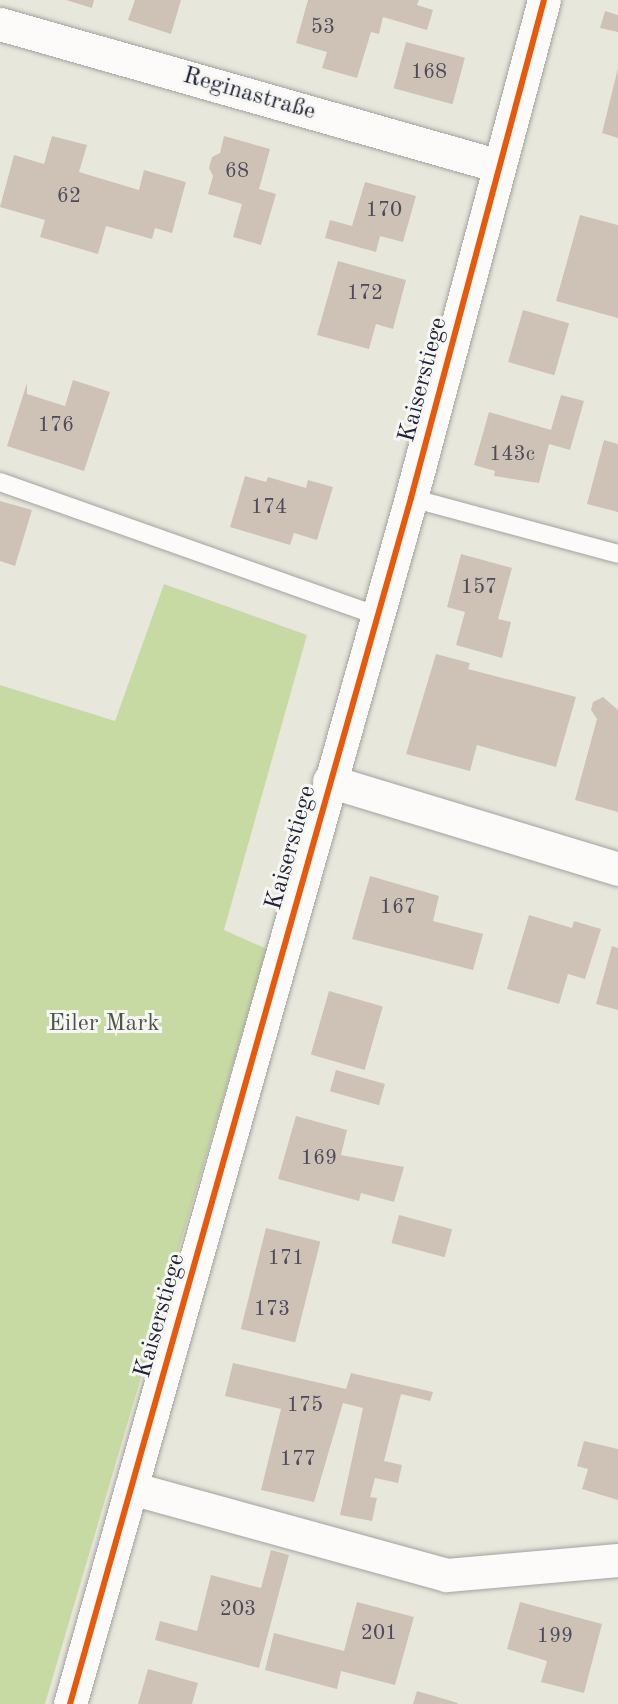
<!DOCTYPE html>
<html>
<head>
<meta charset="utf-8">
<style>
  body { margin:0 }
  #map { position:relative; width:618px; height:1704px; overflow:hidden; background:#e8e7dc; font-family:"Old Standard TT",serif }
  div>[style] { position:absolute }
  .green>* { inset:0; background:#c8daa4 }
  .building>* { inset:0; background:#cec2b7; transform-origin:0 0 }
  .roads { filter:drop-shadow(0 0 2px #a3a3a0) drop-shadow(0 0 2px #a3a3a0) }
  .service>* { height:18px; margin:-9px; padding:0 9px; transform-origin:9px; border-radius:9px; background:#fcfbfa }
  .minor>* { height:33px; margin:-16.5px; padding:0 16.5px; transform-origin:16.5px; border-radius:16.5px; background:#fcfbfa }
  .cycleway>* { height:6px; margin:-3px; padding:0 3px; transform-origin:3px; border-radius:3px; background:#e8590c }
  span { translate:-50% -50%; white-space:nowrap; text-align:center; line-height:1.15; -webkit-text-stroke:6px #f6f6f2; paint-order:stroke }
  .number-label { font-size:21px; color:#4d4a5a }
  .number-label span { -webkit-text-stroke-width:0 }
  .street-label { font-size:24px; color:#22223b }
  .park-label { font-size:24px; color:#4c564d }
</style>
</head>
<body>
<div id="map">
  <div class="green">
    <div style="clip-path:polygon(164px 584px,307px 635px,224px 930px,267px 949px,45px 1704px,0 1704px,0 685px,115px 721px)"></div>
  </div>
  <div class="building">
    <div style="clip-path:polygon(66px 0,94px 0,92px 8px)"></div>
    <div style="clip-path:polygon(135px 0,181px 0,171px 34px,128px 20px)"></div>
    <div style="clip-path:polygon(308px 0,419px 0,417px 5px,433px 10px,427px 30px,383px 17px,379px 34px,371px 32px,357px 78px,322px 68px,327px 52px,296px 43px)"></div>
    <div style="clip-path:polygon(605px 11px,618px 15px,618px 32px,600px 28px)"></div>
    <div style="left:406px;top:42px;width:61px;height:48px;rotate:15deg"></div>
    <div style="clip-path:polygon(618px 68px,618px 138px,602px 133px)"></div>
    <div style="clip-path:polygon(52px 136px,87px 145px,79px 172px,139px 190px,144px 170px,186px 182px,172px 233px,155px 228px,152px 239px,106px 226px,98px 254px,40px 237px,45px 220px,0 207px,14px 155px,44px 164px)"></div>
    <div style="clip-path:polygon(224px 136px,270px 149px,259px 189px,276px 194px,261px 245px,233px 237px,242px 204px,208px 194px,213px 176px,209px 168px,212px 157px,220px 153px)"></div>
    <div style="clip-path:polygon(365px 182px,416px 196px,403px 242px,380px 236px,376px 252px,325px 238px,330px 220px,352px 226px)"></div>
    <div style="clip-path:polygon(580px 215px,618px 225px,618px 318px,556px 301px)"></div>
    <div style="clip-path:polygon(338px 261px,406px 280px,393px 329px,376px 324px,369px 349px,317px 335px)"></div>
    <div style="left:523px;top:310px;width:48px;height:54px;rotate:16deg"></div>
    <div style="clip-path:polygon(73px 380px,110px 392px,84px 471px,7px 446px,27px 383px,27px 394px,65px 406px)"></div>
    <div style="clip-path:polygon(561px 395px,584px 401px,570px 450px,549px 444px,539px 483px,494px 476px,495px 471px,474px 465px,489px 412px,551px 430px)"></div>
    <div style="clip-path:polygon(604px 440px,618px 444px,618px 512px,587px 504px)"></div>
    <div style="clip-path:polygon(245px 476px,266px 482px,268px 477px,306px 488px,308px 480px,333px 487px,317px 540px,294px 533px,290px 545px,230px 527px)"></div>
    <div style="clip-path:polygon(0 501px,32px 510px,15px 566px,0 561px)"></div>
    <div style="clip-path:polygon(461px 554px,512px 568px,498px 619px,511px 622px,502px 658px,456px 645px,465px 612px,447px 607px)"></div>
    <div style="clip-path:polygon(436px 654px,470px 663px,468px 669px,576px 697px,556px 767px,477px 745px,470px 771px,406px 754px)"></div>
    <div style="clip-path:polygon(603px 697px,618px 710px,618px 812px,575px 800px,597px 719px,591px 710px,593px 702px)"></div>
    <div style="clip-path:polygon(370px 876px,439px 896px,433px 921px,483px 934px,473px 970px,352px 939px)"></div>
    <div style="clip-path:polygon(529px 915px,572px 928px,574px 921px,601px 929px,585px 979px,568px 974px,559px 1004px,507px 989px)"></div>
    <div style="clip-path:polygon(612px 946px,618px 948px,618px 1010px,596px 1004px)"></div>
    <div style="left:329px;top:991px;width:56px;height:66px;rotate:16deg"></div>
    <div style="left:336px;top:1070px;width:51px;height:22px;rotate:16deg"></div>
    <div style="clip-path:polygon(296px 1116px,347px 1130px,341px 1155px,404px 1167px,394px 1202px,361px 1193px,359px 1201px,278px 1179px)"></div>
    <div style="left:399px;top:1215px;width:55px;height:29px;rotate:15deg"></div>
    <div style="left:266px;top:1228px;width:56px;height:104px;rotate:14deg"></div>
    <div style="clip-path:polygon(233px 1363px,346px 1389px,351px 1373px,433px 1392px,430px 1401px,401px 1394px,384px 1461px,402px 1465px,398px 1483px,375px 1478px,370px 1497px,377px 1498px,372px 1521px,340px 1515px,363px 1408px,343px 1403px,314px 1502px,261px 1490px,281px 1409px,225px 1396px)"></div>
    <div style="clip-path:polygon(584px 1441px,618px 1449px,618px 1500px,582px 1489px,588px 1469px,577px 1466px)"></div>
    <div style="clip-path:polygon(271px 1550px,289px 1555px,259px 1668px,155px 1640px,160px 1621px,197px 1631px,211px 1575px,261px 1588px)"></div>
    <div style="clip-path:polygon(357px 1602px,414px 1617px,395px 1685px,341px 1671px,337px 1689px,265px 1670px,274px 1633px,344px 1651px)"></div>
    <div style="clip-path:polygon(520px 1602px,602px 1624px,584px 1693px,541px 1682px,547px 1661px,507px 1649px)"></div>
    <div style="clip-path:polygon(148px 1669px,198px 1683px,192px 1704px,138px 1704px)"></div>
    <div style="clip-path:polygon(417px 1691px,458px 1703px,457px 1704px,413px 1704px)"></div>
  </div>
  <div class="roads">
    <div class="service">
      <div style="left:0;top:482px;width:401px;rotate:19.5deg"></div>
      <div style="left:411px;top:498px;width:214px;rotate:15.1deg"></div>
    </div>
    <div class="minor">
      <div style="left:0;top:24px;width:519px;rotate:15.88deg"></div>
      <div style="left:329px;top:781px;width:302px;rotate:16.9deg"></div>
      <div style="left:131px;top:1488px;width:327px;rotate:15.4deg"></div>
      <div style="left:446px;top:1575px;width:173px;rotate:-5deg"></div>
      <div style="left:70px;top:1704px;width:1253px;rotate:-74.21deg"></div>
      <div style="left:411px;top:498px;width:515px;rotate:-75.05deg"></div>
    </div>
  </div>
  <div class="cycleway">
    <div style="left:70px;top:1704px;width:1253px;rotate:-74.21deg"></div>
    <div style="left:411px;top:498px;width:515px;rotate:-75.05deg"></div>
  </div>
  <div class="number-label">
    <span style="left:323px;top:28px">53</span>
    <span style="left:429px;top:73px">168</span>
    <span style="left:237px;top:172px">68</span>
    <span style="left:69px;top:197px">62</span>
    <span style="left:384px;top:211px">170</span>
    <span style="left:365px;top:294px">172</span>
    <span style="left:56px;top:426px">176</span>
    <span style="left:512px;top:455px">143c</span>
    <span style="left:269px;top:508px">174</span>
    <span style="left:479px;top:588px">157</span>
    <span style="left:398px;top:908px">167</span>
    <span style="left:319px;top:1159px">169</span>
    <span style="left:286px;top:1259px">171</span>
    <span style="left:272px;top:1310px">173</span>
    <span style="left:305px;top:1406px">175</span>
    <span style="left:298px;top:1460px">177</span>
    <span style="left:238px;top:1610px">203</span>
    <span style="left:379px;top:1634px">201</span>
    <span style="left:555px;top:1637px">199</span>
  </div>
  <div class="street-label">
    <span style="left:249px;top:95px;rotate:16deg">Reginastraße</span>
    <span style="left:424px;top:380px;rotate:-75deg">Kaiserstiege</span>
    <span style="left:292px;top:848px;rotate:-74deg">Kaiserstiege</span>
    <span style="left:161px;top:1316px;rotate:-74deg">Kaiserstiege</span>
  </div>
  <div class="park-label">
    <span style="left:104px;top:1025px">Eiler Mark</span>
  </div>
</div>
</body>
</html>
